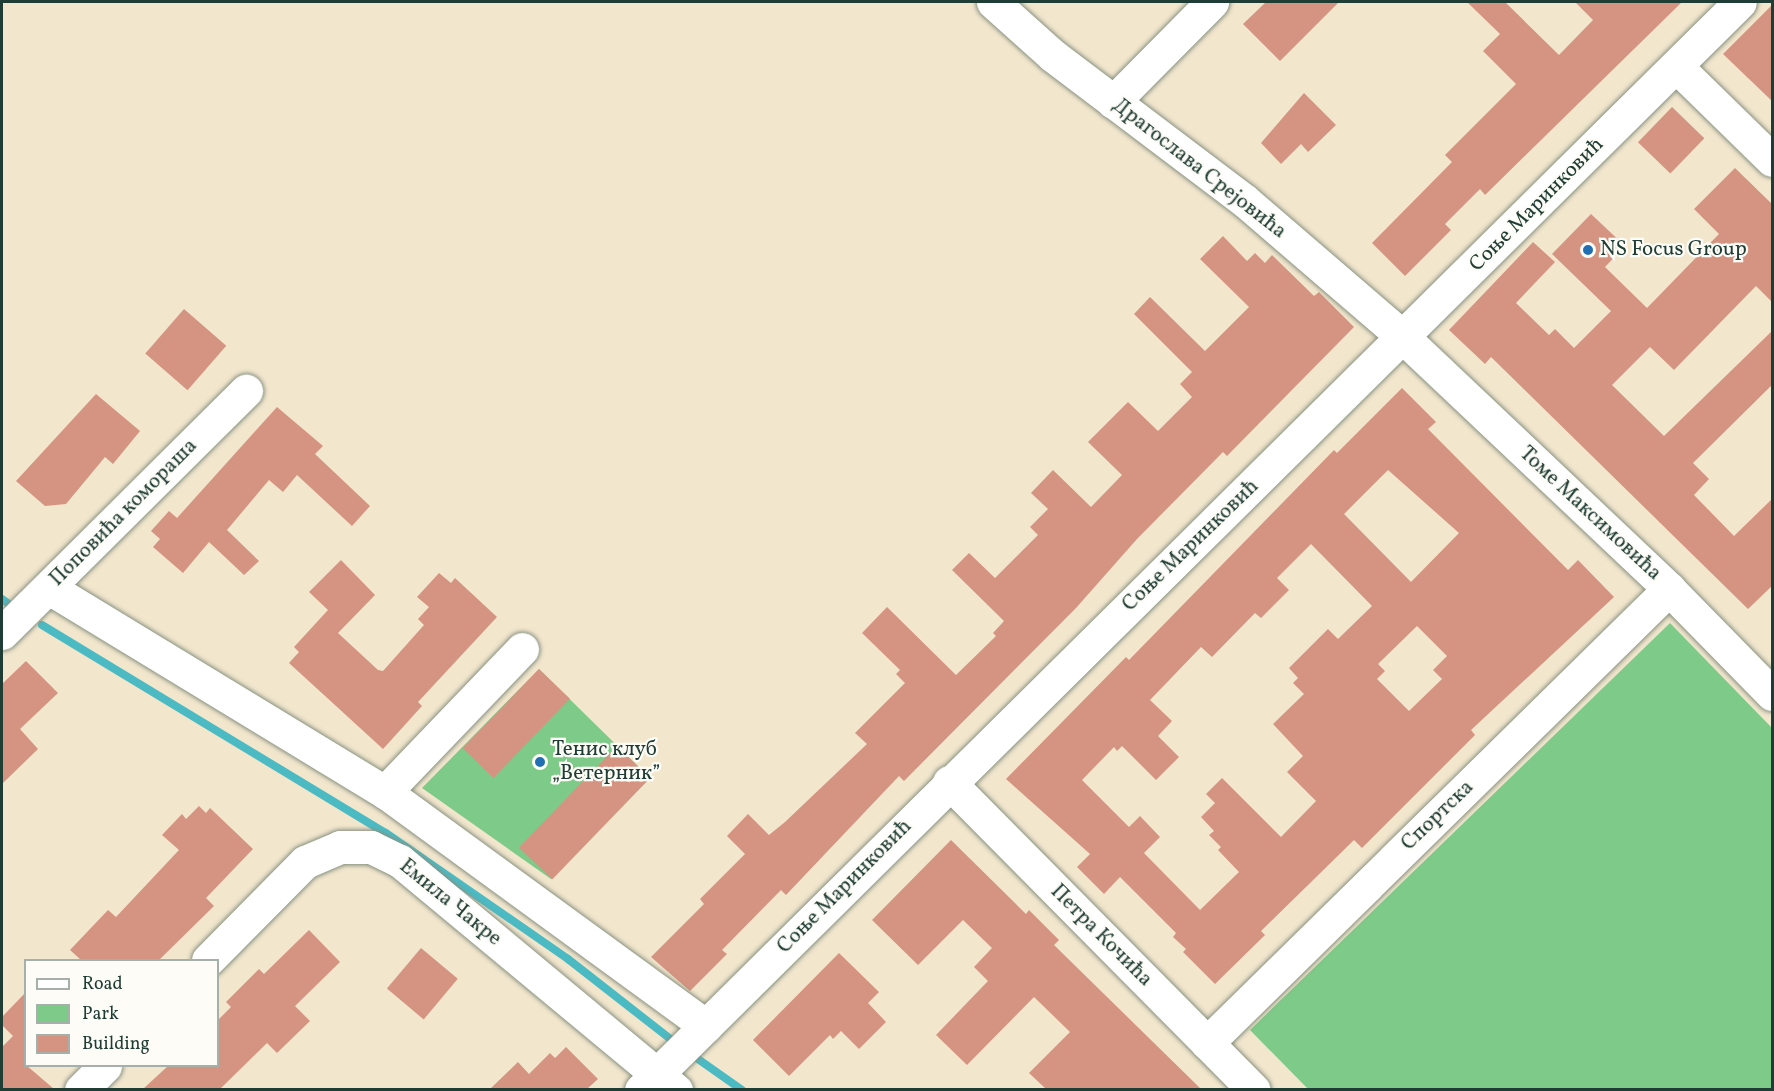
<!DOCTYPE html>
<html>
<head>
<meta charset="utf-8">
<style>
  body { margin:0 }
  #map { position:relative; width:1774px; height:1091px; overflow:hidden; background:#f2e6cd; font-family:Vollkorn,serif }
  div>[style] { position:absolute }
  .green>* { inset:0; background:#7eca88 }
  .stream>* { height:8px; margin:-4px; padding:0 4px; transform-origin:4px; border-radius:4px; background:#4cbac3 }
  .building>* { inset:0; background:#d59481; transform-origin:0 0 }
  .roads { filter:drop-shadow(0 0 2px #889280) drop-shadow(0 0 2px #889280) }
  .minor>* { height:33px; margin:-16.5px; padding:0 16.5px; transform-origin:16.5px; border-radius:16.5px; background:#fff }
  .dots>* { width:16px; height:16px; translate:-50% -50%; box-sizing:border-box; border:3px solid #fdfcf7; border-radius:50% }
  span { translate:-50% -50%; white-space:nowrap; text-align:center; line-height:1.15; -webkit-text-stroke:4.5px #fdfcf7; paint-order:stroke }
  .street-label { font-size:21px; color:#1f3d34 }
  .poi-label { font-size:21px; color:#1f3d34 }
  .left { translate:0 -50%; text-align:left }
  .frame { position:absolute; inset:0; border:3px solid #1f3d34; pointer-events:none }
  .legend { position:absolute; left:24px; top:959px; width:195px; height:108px; box-sizing:border-box; background:#fdfcf7; border:2px solid #a4b0a9; margin:0; padding:8px 10px; list-style:none; font-size:18px; color:#1f3d34 }
  .legend li { display:flex; align-items:center; gap:12px; height:30px }
  .legend b { width:30px; border:2px solid #a4b0a9 }
</style>
</head>
<body>
<div id="map">
  <div class="green">
    <div style="clip-path:polygon(1670px 623px,1772px 728px,1772px 1089px,1308px 1089px,1250px 1030px)"></div>
    <div style="clip-path:polygon(539px 669px,650px 778px,551px 879px,422px 788px)"></div>
  </div>
  <div class="stream">
    <div style="left:2px;top:599px;width:19px;rotate:36deg"></div>
    <div style="left:42px;top:625px;width:402px;rotate:31.2deg"></div>
    <div style="left:386px;top:833px;width:221px;rotate:34.7deg"></div>
    <div style="left:568px;top:959px;width:140px;rotate:38deg"></div>
    <div style="left:688px;top:1052px;width:66px;rotate:35.1deg"></div>
  </div>
  <div class="building">
    <div style="clip-path:polygon(1266px 2px,1339px 2px,1280px 61px,1243px 24px)"></div>
    <div style="clip-path:polygon(1467px 2px,1505px 2px,1559px 55px,1593px 20px,1575px 2px,1682px 2px,1485px 195px,1480px 189px,1445px 224px,1451px 230px,1405px 276px,1372px 243px,1452px 162px,1445px 155px,1516px 84px,1483px 51px,1500px 34px)"></div>
    <div style="clip-path:polygon(1773px 4px,1773px 102px,1723px 54px)"></div>
    <div style="clip-path:polygon(1304px 93px,1336px 125px,1308px 152px,1301px 144px,1281px 164px,1261px 143px)"></div>
    <div style="left:1672px;top:107px;width:45px;height:49px;rotate:44deg"></div>
    <div style="clip-path:polygon(1735px 168px,1773px 205px,1773px 303px,1756px 286px,1674px 370px,1650px 347px,1612px 385px,1664px 436px,1773px 330px,1773px 384px,1693px 463px,1709px 479px,1694px 495px,1734px 536px,1773px 498px,1773px 585px,1748px 609px,1491px 357px,1485px 364px,1449px 330px,1533px 242px,1555px 262px,1516px 303px,1549px 335px,1555px 329px,1574px 348px,1611px 311px,1552px 254px,1591px 214px,1625px 246px,1605px 267px,1647px 308px,1719px 234px,1694px 209px)"></div>
    <div style="clip-path:polygon(1223px 236px,1247px 261px,1255px 253px,1265px 263px,1272px 255px,1314px 296px,1319px 292px,1354px 327px,1227px 456px,1223px 452px,1137px 539px,1076px 608px,904px 781px,899px 776px,786px 895px,781px 890px,722px 950px,727px 954px,690px 991px,651px 957px,704px 904px,700px 899px,745px 854px,727px 836px,748px 814px,769px 835px,785px 822px,867px 744px,855px 733px,905px 683px,896px 674px,900px 670px,862px 633px,887px 607px,956px 675px,996px 636px,993px 633px,1004px 621px,952px 570px,969px 553px,995px 578px,1038px 535px,1030px 527px,1048px 509px,1031px 493px,1053px 470px,1091px 507px,1122px 475px,1088px 442px,1128px 402px,1158px 431px,1192px 397px,1180px 384px,1192px 372px,1134px 314px,1150px 297px,1205px 351px,1249px 307px,1200px 259px)"></div>
    <div style="left:184px;top:309px;width:56px;height:59px;rotate:41deg"></div>
    <div style="clip-path:polygon(evenodd,1402px 388px,1436px 422px,1428px 429px,1568px 570px,1578px 560px,1614px 597px,1471px 730px,1475px 735px,1362px 848px,1354px 840px,1261px 931px,1265px 935px,1215px 984px,1183px 952px,1186px 949px,1173px 937px,1176px 933px,1120px 877px,1104px 894px,1077px 867px,1090px 854px,1006px 779px,1126px 657px,1129px 660px,1334px 450px,1337px 453px,1402px 388px,1388px 470px,1459px 533px,1411px 582px,1344px 514px,1388px 470px,1402px 388px,1311px 544px,1372px 606px,1338px 639px,1328px 629px,1289px 668px,1298px 678px,1293px 683px,1304px 694px,1273px 724px,1303px 756px,1287px 772px,1316px 801px,1281px 837px,1222px 778px,1206px 794px,1215px 803px,1201px 817px,1214px 831px,1209px 835px,1221px 847px,1218px 850px,1239px 872px,1200px 910px,1144px 853px,1160px 837px,1140px 816px,1129px 827px,1082px 780px,1114px 747px,1117px 751px,1122px 746px,1156px 780px,1179px 757px,1158px 736px,1172px 721px,1150px 700px,1201px 647px,1212px 657px,1255px 613px,1261px 618px,1289px 590px,1277px 578px,1311px 544px,1402px 388px,1417px 626px,1447px 656px,1433px 670px,1442px 679px,1409px 711px,1377px 679px,1385px 671px,1378px 664px,1417px 626px)"></div>
    <div style="clip-path:polygon(96px 394px,140px 431px,113px 464px,105px 457px,66px 504px,45px 506px,16px 481px)"></div>
    <div style="clip-path:polygon(277px 407px,323px 446px,315px 454px,370px 506px,352px 526px,297px 475px,283px 492px,269px 480px,227px 530px,259px 561px,244px 575px,209px 542px,183px 573px,153px 547px,160px 539px,151px 531px,169px 511px,177px 518px)"></div>
    <div style="clip-path:polygon(341px 560px,375px 595px,338px 633px,378px 670px,383px 671px,424px 625px,418px 619px,429px 607px,417px 597px,439px 573px,451px 583px,455px 578px,497px 617px,418px 702px,422px 706px,383px 749px,289px 663px,299px 652px,294px 647px,328px 610px,309px 592px)"></div>
    <div style="clip-path:polygon(26px 661px,58px 693px,20px 729px,38px 749px,2px 784px,2px 684px)"></div>
    <div style="left:539px;top:669px;width:43px;height:110px;rotate:44deg"></div>
    <div style="left:617px;top:746px;width:46px;height:141px;rotate:44deg"></div>
    <div style="clip-path:polygon(199px 806px,206px 813px,210px 808px,253px 849px,206px 898px,214px 906px,159px 960px,81px 960px,70px 950px,108px 910px,116px 917px,179px 850px,162px 835px,182px 814px,186px 819px)"></div>
    <div style="clip-path:polygon(951px 840px,1026px 914px,1029px 910px,1059px 940px,1054px 945px,1201px 1089px,1046px 1089px,1029px 1073px,1070px 1032px,1034px 997px,967px 1065px,936px 1035px,988px 981px,974px 967px,992px 948px,963px 920px,918px 965px,872px 920px)"></div>
    <div style="clip-path:polygon(309px 930px,340px 962px,295px 1006px,310px 1021px,277px 1053px,267px 1043px,220px 1089px,143px 1089px,169px 1065px,218px 1065px,218px 1020px,231px 1007px,226px 1002px,259px 969px,264px 974px)"></div>
    <div style="left:421px;top:948px;width:48px;height:53px;rotate:40deg"></div>
    <div style="clip-path:polygon(839px 953px,879px 992px,868px 1003px,886px 1022px,859px 1049px,841px 1031px,833px 1039px,830px 1035px,789px 1076px,753px 1040px)"></div>
    <div style="clip-path:polygon(26px 992px,26px 1065px,54px 1089px,2px 1089px,2px 1047px,13px 1036px,2px 1025px,2px 1017px)"></div>
    <div style="clip-path:polygon(566px 1047px,598px 1079px,587px 1089px,490px 1089px,518px 1062px,529px 1074px,550px 1053px,555px 1058px)"></div>
  </div>
  <div class="roads">
    <div class="minor">
      <div style="left:993px;top:2px;width:79px;rotate:41.9deg"></div>
      <div style="left:1052px;top:55px;width:242px;rotate:37.1deg"></div>
      <div style="left:1245px;top:201px;width:210px;rotate:40.7deg"></div>
      <div style="left:1404px;top:338px;width:365px;rotate:43.4deg"></div>
      <div style="left:1669px;top:589px;width:147px;rotate:45.6deg"></div>
      <div style="left:1676px;top:66px;width:134px;rotate:44.4deg"></div>
      <div style="left:1113px;top:102px;width:141px;rotate:-45.3deg"></div>
      <div style="left:49px;top:588px;width:393px;rotate:31.3deg"></div>
      <div style="left:385px;top:792px;width:397px;rotate:36.1deg"></div>
      <div style="left:2px;top:633px;width:344px;rotate:-44.8deg"></div>
      <div style="left:949px;top:782px;width:433px;rotate:45.3deg"></div>
      <div style="left:385px;top:792px;width:198px;rotate:-46.2deg"></div>
      <div style="left:208px;top:960px;width:138px;rotate:-45.3deg"></div>
      <div style="left:305px;top:862px;width:38px;rotate:-23deg"></div>
      <div style="left:340px;top:847px;width:31px"></div>
      <div style="left:371px;top:847px;width:32px;rotate:26deg"></div>
      <div style="left:400px;top:861px;width:359px;rotate:39.7deg"></div>
      <div style="left:1207px;top:1043px;width:648px;rotate:-44.5deg"></div>
      <div style="left:81px;top:1090px;width:34px;rotate:-45deg"></div>
      <div style="left:641px;top:1090px;width:1546px;rotate:-44.71deg"></div>
    </div>
  </div>
  <div class="dots">
    <div style="left:1588px;top:250px;background:#1f6fb2"></div>
    <div style="left:540px;top:762px;background:#1f6fb2"></div>
  </div>
  <div class="street-label">
    <span style="left:1199px;top:169px;rotate:38deg">Драгослава Срејовића</span>
    <span style="left:1537px;top:205px;rotate:-45deg">Соње Маринковић</span>
    <span style="left:124px;top:513px;rotate:-45deg">Поповића комораша</span>
    <span style="left:1590px;top:514px;rotate:43deg">Томе Максимовића</span>
    <span style="left:1191px;top:546px;rotate:-44deg">Соње Маринковић</span>
    <span style="left:1438px;top:816px;rotate:-44deg">Спортска</span>
    <span style="left:845px;top:887px;rotate:-45deg">Соње Маринковић</span>
    <span style="left:450px;top:903px;rotate:39deg">Емила Чакре</span>
    <span style="left:1101px;top:936px;rotate:45deg">Петра Кочића</span>
  </div>
  <div class="poi-label">
    <span class="left" style="left:1600px;top:250px">NS Focus Group</span>
    <span class="left" style="left:552px;top:762px">Тенис клуб<br>„Ветерник”</span>
  </div>
  <div class="frame"></div>
  <ul class="legend">
  <li><b style="height:8px;background:#fff"></b>Road</li>
  <li><b style="height:16px;background:#7eca88"></b>Park</li>
  <li><b style="height:16px;background:#d59481"></b>Building</li>
  </ul>
</div>
</body>
</html>
